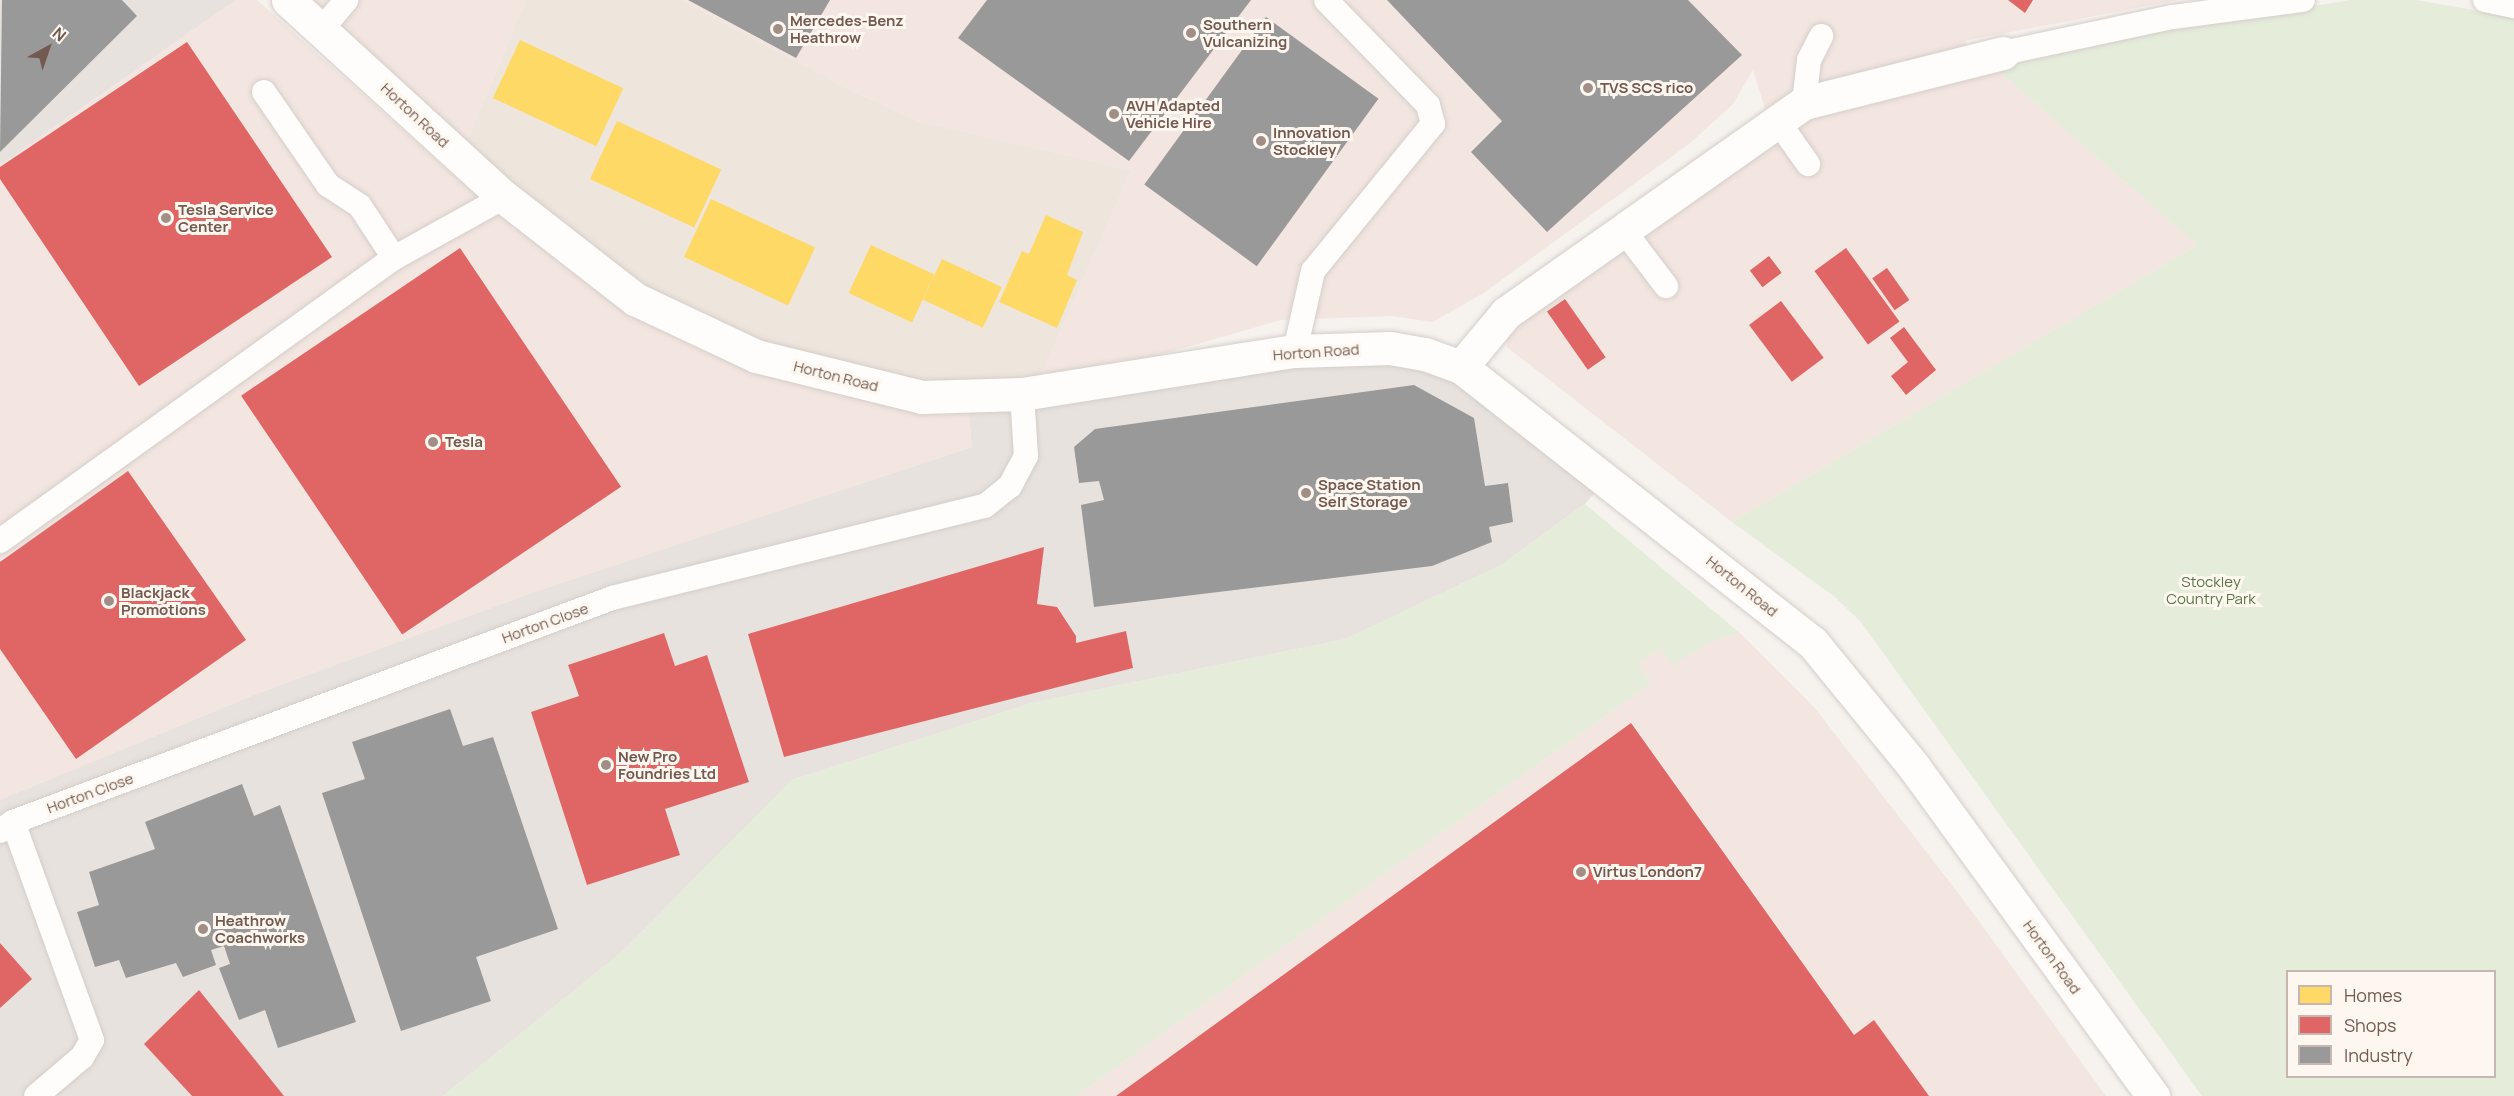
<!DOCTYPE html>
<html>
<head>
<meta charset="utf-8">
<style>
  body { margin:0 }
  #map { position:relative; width:2514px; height:1096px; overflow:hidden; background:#f6f2ee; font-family:Manrope,sans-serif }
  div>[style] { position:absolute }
  .residential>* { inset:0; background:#eee5dc }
  .commercial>* { inset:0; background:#f3e5e0 }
  .industrial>* { inset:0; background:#e8e2de }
  .green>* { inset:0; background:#e5ecda }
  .homes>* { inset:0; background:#ffd966; transform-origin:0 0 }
  .shops>* { inset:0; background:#e06666; transform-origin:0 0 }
  .industry>* { inset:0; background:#999; transform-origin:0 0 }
  .roads { filter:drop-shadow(0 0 2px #d4cec9) drop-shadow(0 0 2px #d4cec9) }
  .service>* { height:24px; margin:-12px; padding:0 12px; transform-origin:12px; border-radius:12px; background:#fefdfc }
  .minor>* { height:33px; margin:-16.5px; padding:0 16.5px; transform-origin:16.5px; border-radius:16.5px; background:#fefdfc }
  .tertiary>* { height:33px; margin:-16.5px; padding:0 16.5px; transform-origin:16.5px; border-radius:16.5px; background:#fefdfc }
  .dots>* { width:16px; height:16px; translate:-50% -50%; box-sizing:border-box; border:3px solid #fdf7f0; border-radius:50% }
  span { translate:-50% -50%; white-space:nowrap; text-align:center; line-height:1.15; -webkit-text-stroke:6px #fdf7f0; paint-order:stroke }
  .poi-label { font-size:15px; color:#735a50; font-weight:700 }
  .left { translate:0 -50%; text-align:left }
  .street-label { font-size:15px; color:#735a50 }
  .park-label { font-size:15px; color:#597749 }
  .legend { position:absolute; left:2286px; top:970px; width:210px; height:108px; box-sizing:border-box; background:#fdf7f0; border:2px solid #c6b8b0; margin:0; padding:8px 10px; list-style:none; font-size:18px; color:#735a50 }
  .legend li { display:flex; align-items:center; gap:12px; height:30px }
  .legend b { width:30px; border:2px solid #c6b8b0 }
  .north { position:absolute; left:18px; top:18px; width:60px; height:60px; -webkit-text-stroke:4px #fdf7f0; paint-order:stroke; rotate:40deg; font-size:16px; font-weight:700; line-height:24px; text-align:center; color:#735a50 }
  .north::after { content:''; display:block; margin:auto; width:21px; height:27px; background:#735a50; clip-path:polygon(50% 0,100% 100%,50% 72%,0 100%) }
</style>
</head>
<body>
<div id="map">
  <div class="residential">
    <div style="clip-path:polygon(526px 0,681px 0,846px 88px,920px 122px,1131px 170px,1036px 387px,919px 391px,757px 350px,629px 287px,461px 155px)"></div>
  </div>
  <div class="commercial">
    <div style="clip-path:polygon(234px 0,257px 0,478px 197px,621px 305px,968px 404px,972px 447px,543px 589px,259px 693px,0 800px,0 157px)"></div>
    <div style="clip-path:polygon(290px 0,526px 0,461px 155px)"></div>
    <div style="clip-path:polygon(681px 0,2178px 0,1964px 41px,2197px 245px,1732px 522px,1507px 347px,1506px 329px,1776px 144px,1753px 70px,1733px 104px,1689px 144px,1485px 292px,1433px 322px,1392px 316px,1281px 320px,1073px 380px,1036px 387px,1131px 170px,920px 122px,846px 88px)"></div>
    <div style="clip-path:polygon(1740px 633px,1814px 707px,1962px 898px,2106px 1096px,1076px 1096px,1651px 683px,1638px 664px,1661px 648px,1673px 664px,1706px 644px)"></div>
  </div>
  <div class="industrial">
    <div style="clip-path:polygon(0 0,235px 0,0 165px)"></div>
    <div style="clip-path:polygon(1394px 359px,1450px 369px,1602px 484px,1585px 504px,1501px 565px,1346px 639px,1032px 703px,792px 780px,622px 952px,443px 1096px,0 1096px,0 800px,259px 693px,543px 589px,972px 447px,968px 404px,1296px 363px)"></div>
  </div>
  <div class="green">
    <div style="clip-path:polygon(evenodd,2351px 0,2416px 0,2514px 17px,2514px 1096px,2202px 1096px,1861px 622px,1835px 597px,1732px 522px,2197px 245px,1995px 68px,2177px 28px,2351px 0,2288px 972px,2494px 972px,2494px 1076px,2288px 1076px,2288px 972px)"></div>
    <div style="clip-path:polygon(1585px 504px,1740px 633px,1706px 644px,1673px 665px,1661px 648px,1638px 664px,1651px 683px,1076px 1096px,443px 1096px,622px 952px,792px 780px,1032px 703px,1346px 639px,1501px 565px)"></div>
  </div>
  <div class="homes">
    <div style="left:520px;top:40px;width:114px;height:64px;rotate:25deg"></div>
    <div style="left:617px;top:121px;width:115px;height:64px;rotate:25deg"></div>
    <div style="left:711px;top:199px;width:115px;height:64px;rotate:25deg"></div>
    <div style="clip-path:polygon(1046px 215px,1083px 232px,1067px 275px,1077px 280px,1057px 328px,999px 302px,1022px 251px,1029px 254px)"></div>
    <div style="left:871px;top:245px;width:70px;height:53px;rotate:25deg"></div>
    <div style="left:942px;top:259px;width:66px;height:45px;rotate:25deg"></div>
  </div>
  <div class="shops">
    <div style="clip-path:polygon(2008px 0,2033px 0,2025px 13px)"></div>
    <div style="clip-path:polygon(187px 42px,332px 257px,139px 386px,0 179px,0 167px)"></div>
    <div style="left:460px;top:248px;width:288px;height:264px;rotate:56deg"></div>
    <div style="left:1846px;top:248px;width:91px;height:39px;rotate:54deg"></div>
    <div style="left:1769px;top:256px;width:21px;height:24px;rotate:53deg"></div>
    <div style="left:1887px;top:268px;width:39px;height:18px;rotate:55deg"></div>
    <div style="left:1565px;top:299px;width:71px;height:22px;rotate:55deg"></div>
    <div style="left:1781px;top:301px;width:71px;height:40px;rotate:53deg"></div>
    <div style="clip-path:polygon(1904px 327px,1936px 370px,1906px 395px,1891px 376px,1908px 362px,1890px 338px)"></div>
    <div style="clip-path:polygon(128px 471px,246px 640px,76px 759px,0 649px,0 562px)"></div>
    <div style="clip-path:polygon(1044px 547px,1037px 604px,1057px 607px,1076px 636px,1076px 643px,1126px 631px,1133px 668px,784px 757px,748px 634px)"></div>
    <div style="clip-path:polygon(664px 633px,675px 666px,707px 655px,749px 782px,665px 809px,680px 855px,587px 885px,531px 712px,579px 696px,568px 665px)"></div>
    <div style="clip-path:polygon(1631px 723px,1854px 1035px,1874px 1020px,1929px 1096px,1116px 1096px)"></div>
    <div style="clip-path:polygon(0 943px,32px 979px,0 1008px)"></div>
    <div style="clip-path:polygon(199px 990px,284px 1096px,192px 1096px,144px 1044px)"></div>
  </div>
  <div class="industry">
    <div style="clip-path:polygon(2px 0,122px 0,137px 16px,0 152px)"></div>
    <div style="clip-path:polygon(688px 0,830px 0,796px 58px)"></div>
    <div style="clip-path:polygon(987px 0,1251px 0,1129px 161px,958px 38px)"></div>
    <div style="clip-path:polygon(1387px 0,1688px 0,1742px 55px,1547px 232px,1471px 152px,1502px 121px)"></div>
    <div style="left:1266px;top:17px;width:139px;height:207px;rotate:36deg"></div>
    <div style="clip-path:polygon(1414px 385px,1474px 418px,1485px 486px,1508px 483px,1513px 522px,1489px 527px,1492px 542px,1432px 566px,1094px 607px,1081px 505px,1104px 500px,1099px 481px,1079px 483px,1074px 447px,1095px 429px)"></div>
    <div style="clip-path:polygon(450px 709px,463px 746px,493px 737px,558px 929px,476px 957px,491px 1001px,401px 1031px,322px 793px,365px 779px,352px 742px)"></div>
    <div style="clip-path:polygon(242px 784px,254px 816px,280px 805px,356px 1022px,278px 1048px,265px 1010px,239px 1020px,219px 968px,230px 964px,224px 946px,211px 950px,216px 965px,183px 977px,176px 963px,126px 978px,119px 960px,95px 967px,77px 912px,99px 905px,89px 872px,155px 849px,145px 822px)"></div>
  </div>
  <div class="roads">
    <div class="service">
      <div style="left:2485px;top:0;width:30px;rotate:12deg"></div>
      <div style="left:322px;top:29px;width:38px;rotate:-50deg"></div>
      <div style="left:2003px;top:53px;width:174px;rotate:-12deg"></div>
      <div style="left:2173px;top:17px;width:131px;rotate:-7.5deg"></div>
      <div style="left:264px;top:92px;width:113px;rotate:55.5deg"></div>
      <div style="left:328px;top:185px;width:38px;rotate:33deg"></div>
      <div style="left:360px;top:206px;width:62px;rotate:56.8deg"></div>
      <div style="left:1804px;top:103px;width:43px;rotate:-83.4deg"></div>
      <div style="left:1809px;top:60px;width:27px;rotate:-63deg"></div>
      <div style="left:1777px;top:120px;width:54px;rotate:54.8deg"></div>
      <div style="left:1622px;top:228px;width:73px;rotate:52.8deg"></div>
      <div style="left:1295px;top:351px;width:82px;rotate:-77.3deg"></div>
      <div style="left:1313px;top:271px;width:190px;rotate:-50.8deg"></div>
      <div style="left:1433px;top:124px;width:20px;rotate:-105deg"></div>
      <div style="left:1428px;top:105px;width:146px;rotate:-134.2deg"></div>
      <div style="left:0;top:541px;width:485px;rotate:-35.7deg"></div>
      <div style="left:394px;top:258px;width:126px;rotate:-29deg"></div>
      <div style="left:13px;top:822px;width:232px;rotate:70.1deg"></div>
      <div style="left:92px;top:1040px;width:20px;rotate:120deg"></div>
      <div style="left:82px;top:1057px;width:60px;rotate:139.7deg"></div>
      <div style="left:0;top:831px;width:16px;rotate:-35deg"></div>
      <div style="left:13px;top:822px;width:640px;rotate:-20.5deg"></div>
      <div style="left:612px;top:598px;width:384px;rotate:-13.9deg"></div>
      <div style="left:985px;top:506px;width:32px;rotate:-39deg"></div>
      <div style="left:1010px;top:486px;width:34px;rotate:-62deg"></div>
      <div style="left:1026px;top:456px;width:62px;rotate:-93.7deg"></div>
    </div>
    <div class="minor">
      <div style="left:1461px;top:367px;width:70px;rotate:-50.2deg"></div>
      <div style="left:1506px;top:313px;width:365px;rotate:-35.2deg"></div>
      <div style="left:1804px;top:103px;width:205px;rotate:-14.1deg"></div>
    </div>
    <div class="tertiary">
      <div style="left:288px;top:0;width:292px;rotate:42.4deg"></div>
      <div style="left:504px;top:197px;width:166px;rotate:37.9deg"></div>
      <div style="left:635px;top:299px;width:134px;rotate:25.2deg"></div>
      <div style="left:756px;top:356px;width:171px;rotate:13.9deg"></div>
      <div style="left:922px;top:397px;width:100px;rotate:-1.7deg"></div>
      <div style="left:1022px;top:394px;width:276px;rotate:-9deg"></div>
      <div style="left:1295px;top:351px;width:95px;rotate:-1.8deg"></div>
      <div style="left:1390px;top:348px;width:36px;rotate:10deg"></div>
      <div style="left:1425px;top:354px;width:38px;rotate:20deg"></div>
      <div style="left:1461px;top:367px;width:447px;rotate:38.1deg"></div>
      <div style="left:1813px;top:643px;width:160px;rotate:50.8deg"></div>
      <div style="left:1914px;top:767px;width:407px;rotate:54deg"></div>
    </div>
  </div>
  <div class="dots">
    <div style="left:778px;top:29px;background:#a18f87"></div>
    <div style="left:1191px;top:33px;background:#a18f87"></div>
    <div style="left:1588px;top:88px;background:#a18f87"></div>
    <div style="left:1114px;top:114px;background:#a18f87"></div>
    <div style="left:1261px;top:141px;background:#a18f87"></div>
    <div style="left:166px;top:218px;background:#a18f87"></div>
    <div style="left:433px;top:442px;background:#a18f87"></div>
    <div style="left:1306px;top:493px;background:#a18f87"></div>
    <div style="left:109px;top:601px;background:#a18f87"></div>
    <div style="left:606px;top:765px;background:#a18f87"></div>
    <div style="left:1581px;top:872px;background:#a18f87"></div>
    <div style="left:203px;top:929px;background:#a18f87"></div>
  </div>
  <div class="poi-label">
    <span class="left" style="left:790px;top:29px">Mercedes-Benz<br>Heathrow</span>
    <span class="left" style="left:1203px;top:33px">Southern<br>Vulcanizing</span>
    <span class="left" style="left:1600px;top:88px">TVS SCS rico</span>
    <span class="left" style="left:1126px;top:114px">AVH Adapted<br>Vehicle Hire</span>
    <span class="left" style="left:1273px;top:141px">Innovation<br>Stockley</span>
    <span class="left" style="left:178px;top:218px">Tesla Service<br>Center</span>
    <span class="left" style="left:445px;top:442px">Tesla</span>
    <span class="left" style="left:1318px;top:493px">Space Station<br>Self Storage</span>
    <span class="left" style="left:121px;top:601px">Blackjack<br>Promotions</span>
    <span class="left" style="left:618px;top:765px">New Pro<br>Foundries Ltd</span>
    <span class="left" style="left:1593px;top:872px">Virtus London7</span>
    <span class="left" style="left:215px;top:929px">Heathrow<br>Coachworks</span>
  </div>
  <div class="street-label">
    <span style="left:415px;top:115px;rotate:43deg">Horton Road</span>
    <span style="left:1316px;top:352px;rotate:-4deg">Horton Road</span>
    <span style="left:836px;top:376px;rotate:14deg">Horton Road</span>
    <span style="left:1742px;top:586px;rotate:39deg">Horton Road</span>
    <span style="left:545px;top:623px;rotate:-20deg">Horton Close</span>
    <span style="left:90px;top:793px;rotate:-20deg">Horton Close</span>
    <span style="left:2052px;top:957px;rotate:54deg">Horton Road</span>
  </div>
  <div class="park-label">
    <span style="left:2211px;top:590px">Stockley<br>Country Park</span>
  </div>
  <ul class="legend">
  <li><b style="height:16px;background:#ffd966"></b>Homes</li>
  <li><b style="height:16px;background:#e06666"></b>Shops</li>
  <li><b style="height:16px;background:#999"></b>Industry</li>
  </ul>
  <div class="north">N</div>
</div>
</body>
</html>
